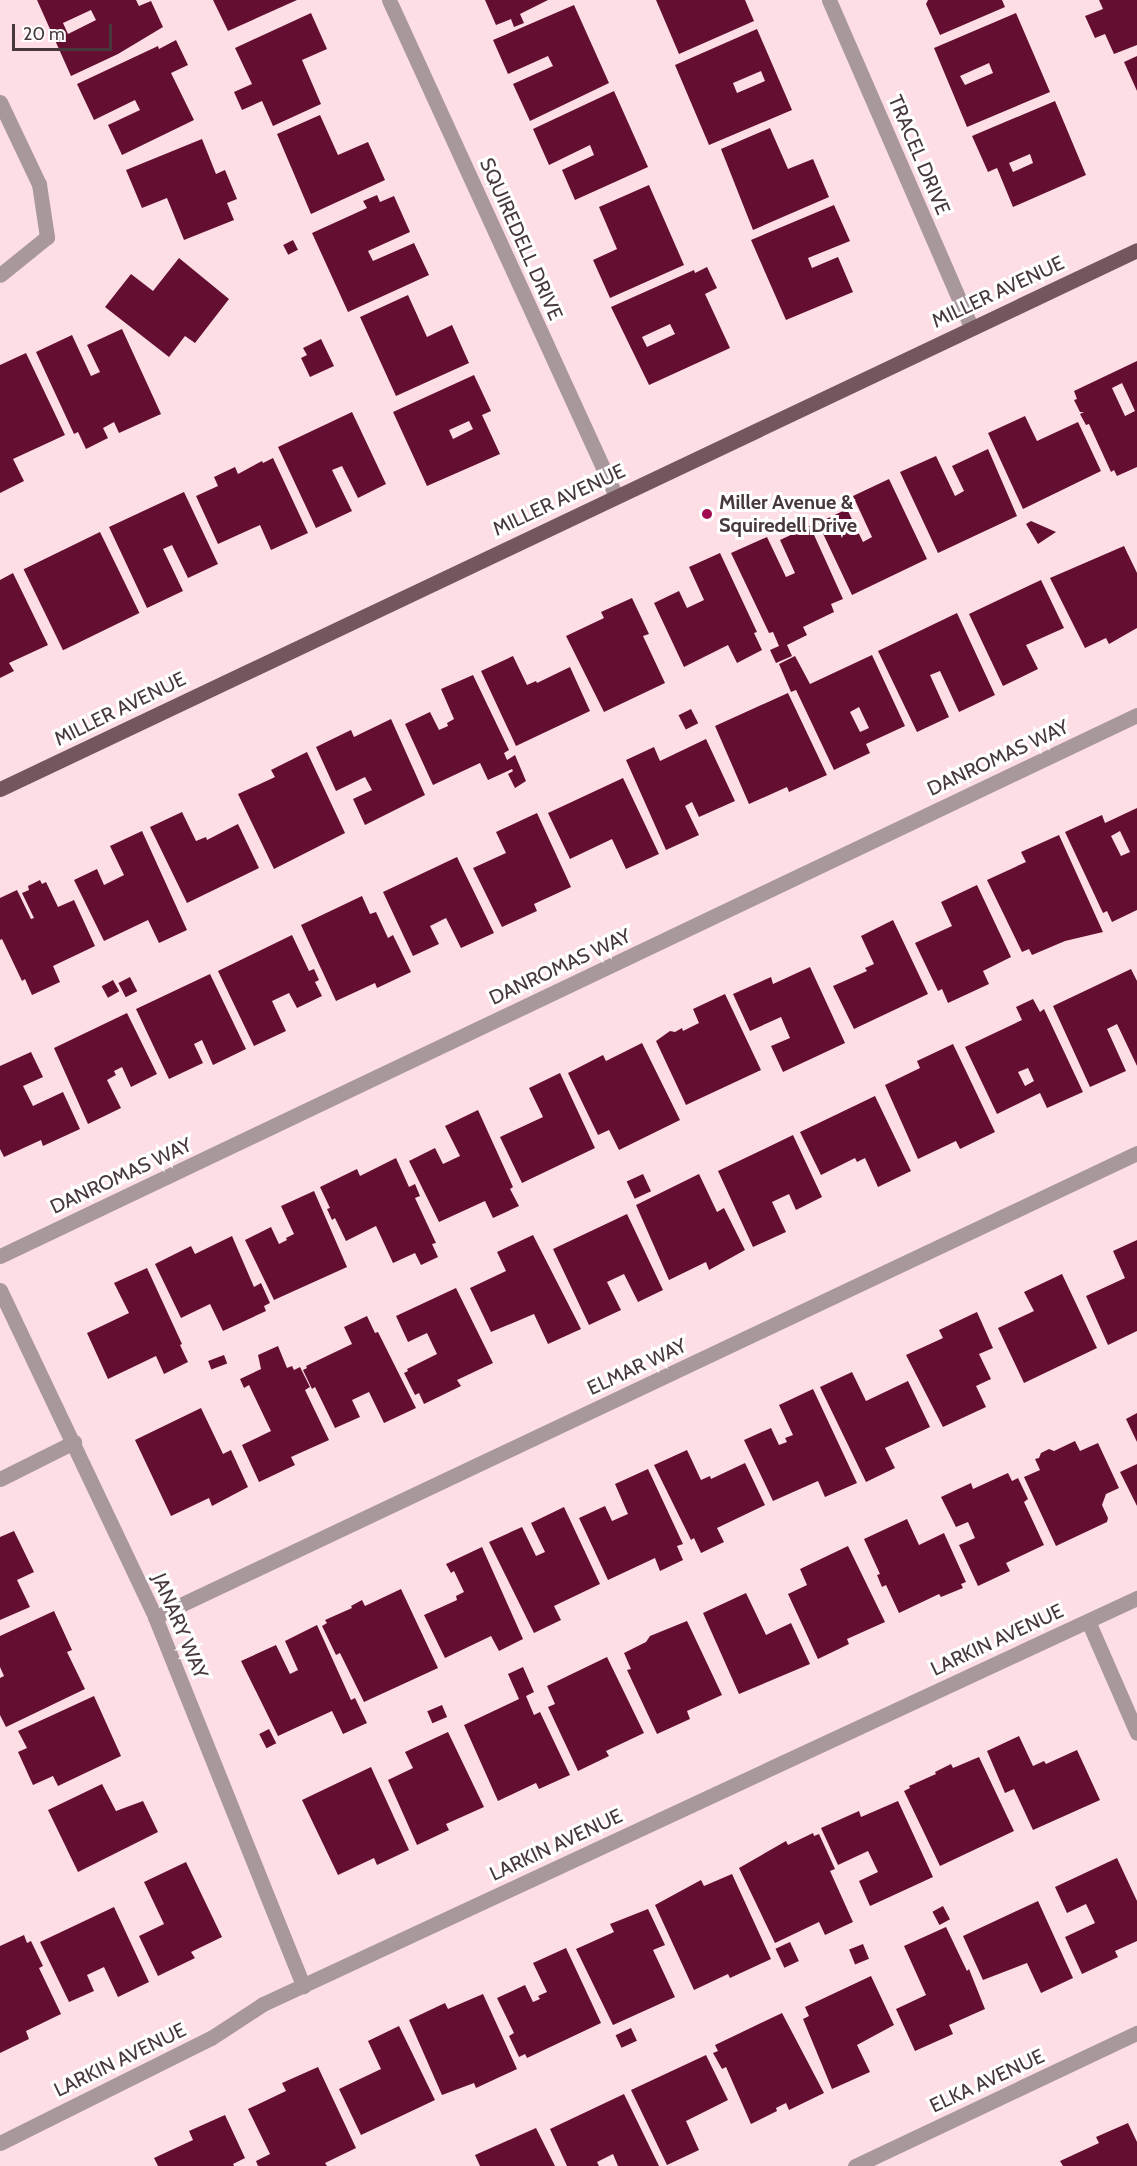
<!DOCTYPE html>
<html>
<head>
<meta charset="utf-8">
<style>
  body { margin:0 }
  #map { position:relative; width:1137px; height:2166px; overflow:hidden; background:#fedee5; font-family:Cabin,sans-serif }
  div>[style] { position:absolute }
  .building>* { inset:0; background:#640f31; transform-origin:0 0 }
  .minor>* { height:15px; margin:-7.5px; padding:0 7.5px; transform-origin:7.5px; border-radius:7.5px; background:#a8989b }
  .major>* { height:15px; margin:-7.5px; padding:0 7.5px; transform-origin:7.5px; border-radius:7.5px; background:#73575d }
  .dots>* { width:16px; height:16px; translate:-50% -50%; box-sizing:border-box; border:3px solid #fff; border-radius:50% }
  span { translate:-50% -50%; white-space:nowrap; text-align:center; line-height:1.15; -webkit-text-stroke:6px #fff; paint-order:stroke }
  .street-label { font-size:20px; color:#47383b }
  .poi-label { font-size:20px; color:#47383b; font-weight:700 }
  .left { translate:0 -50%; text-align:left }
  .scale { position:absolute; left:12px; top:24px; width:100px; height:27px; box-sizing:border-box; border:3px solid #47383b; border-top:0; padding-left:8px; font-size:18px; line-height:21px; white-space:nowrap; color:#47383b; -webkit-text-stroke:4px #fff; paint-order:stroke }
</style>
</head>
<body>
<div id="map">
  <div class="building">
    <div style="clip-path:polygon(evenodd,37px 0,136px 0,139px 6px,151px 1px,163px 27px,118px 54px,71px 76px,37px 0,91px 10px,96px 20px,68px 34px,63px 23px,91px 10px)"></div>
    <div style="clip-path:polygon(213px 0,297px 0,228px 31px)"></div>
    <div style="clip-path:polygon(485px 0,548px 0,520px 14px,524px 23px,514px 27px,511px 19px,496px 25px)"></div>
    <div style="clip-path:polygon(656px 0,745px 0,754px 21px,679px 54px)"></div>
    <div style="clip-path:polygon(928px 0,1002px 0,1005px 7px,940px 35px,926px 4px)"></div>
    <div style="clip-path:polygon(1099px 0,1137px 0,1137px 45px,1114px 54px,1105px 34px,1095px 38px,1085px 16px,1103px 9px)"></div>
    <div style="clip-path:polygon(574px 5px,609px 83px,530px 121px,513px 84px,553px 66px,548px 56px,508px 74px,493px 40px)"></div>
    <div style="clip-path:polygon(311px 13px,327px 49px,302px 60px,321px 104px,273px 126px,262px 101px,242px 110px,234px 92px,252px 84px,235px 48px)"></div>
    <div style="clip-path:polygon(evenodd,1016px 13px,1050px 92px,967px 127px,934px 48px,1016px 13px,989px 63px,993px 73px,965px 85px,960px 76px,989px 63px)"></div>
    <div style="clip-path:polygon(evenodd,757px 29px,792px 110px,709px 145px,675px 65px,757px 29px,761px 71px,765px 81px,737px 93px,733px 83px,761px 71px)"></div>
    <div style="clip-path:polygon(176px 40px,188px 65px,171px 73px,194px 120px,122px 155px,108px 125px,140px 110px,135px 100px,94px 120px,77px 84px,158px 46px,159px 49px)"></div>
    <div style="clip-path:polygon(1137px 56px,1137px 91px,1124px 62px)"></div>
    <div style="clip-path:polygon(614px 91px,648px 167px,575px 200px,562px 170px,594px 155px,590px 145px,549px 165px,533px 129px)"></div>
    <div style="clip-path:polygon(evenodd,1055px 101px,1086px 175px,1013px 207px,997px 168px,988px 172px,972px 136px,1055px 101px,1030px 154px,1033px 163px,1013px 172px,1009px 163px,1030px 154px)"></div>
    <div style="clip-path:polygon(320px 115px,338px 155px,368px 142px,385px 180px,311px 214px,277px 134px)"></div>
    <div style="clip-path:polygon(770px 128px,788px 169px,813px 159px,829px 197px,753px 230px,721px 149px)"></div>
    <div style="clip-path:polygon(202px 139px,216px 174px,225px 170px,237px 199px,227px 203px,234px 220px,184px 240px,167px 198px,142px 208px,126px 170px)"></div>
    <div style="clip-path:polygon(649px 185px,684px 265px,610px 298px,593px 260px,617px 249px,599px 207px)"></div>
    <div style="clip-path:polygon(377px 195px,380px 202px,394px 196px,410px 232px,368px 251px,373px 261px,414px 243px,429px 275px,348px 312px,312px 233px,367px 208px,363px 201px)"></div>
    <div style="clip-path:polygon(834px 205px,850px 241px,808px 258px,812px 268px,838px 257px,853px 292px,786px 320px,751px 240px)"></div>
    <div style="left:293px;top:240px;width:11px;height:11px;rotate:63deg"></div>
    <div style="clip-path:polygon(179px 258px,229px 299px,195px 343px,185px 336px,169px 357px,105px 307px,131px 274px,153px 291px)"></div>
    <div style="clip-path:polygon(evenodd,707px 267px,717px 288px,705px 294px,730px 348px,649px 385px,611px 307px,694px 270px,695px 273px,707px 267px,670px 324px,675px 334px,647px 347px,642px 337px,670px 324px)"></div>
    <div style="clip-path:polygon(408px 295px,427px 337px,452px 325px,469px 363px,396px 396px,360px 317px)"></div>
    <div style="clip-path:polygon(122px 329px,161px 414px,119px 433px,114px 422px,103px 428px,108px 438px,86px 449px,78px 432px,74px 434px,36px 352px,72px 335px,91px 376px,100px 372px,87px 345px)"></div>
    <div style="clip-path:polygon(321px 339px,334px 366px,310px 377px,301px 358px,307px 355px,303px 348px)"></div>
    <div style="clip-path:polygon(26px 353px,65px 435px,13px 459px,24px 481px,0 493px,0 365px)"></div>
    <div style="clip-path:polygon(evenodd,1137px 361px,1137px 467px,1117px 476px,1114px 470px,1111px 472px,1089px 424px,1086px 425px,1080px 414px,1084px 412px,1080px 412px,1074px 400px,1077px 399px,1074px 391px,1137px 361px,1122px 383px,1135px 411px,1125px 416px,1112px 388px,1122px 383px)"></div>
    <div style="clip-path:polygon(evenodd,474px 375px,491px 411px,482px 415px,500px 454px,427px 486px,393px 412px,474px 375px,469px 421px,473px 429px,453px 439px,449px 430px,469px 421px)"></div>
    <div style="clip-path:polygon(352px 412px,386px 484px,358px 498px,342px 466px,332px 470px,352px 511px,316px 528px,278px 447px)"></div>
    <div style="clip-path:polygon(1025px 416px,1037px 441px,1078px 422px,1101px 471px,1023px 509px,988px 433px)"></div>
    <div style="clip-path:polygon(988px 449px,1017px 516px,938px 553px,900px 472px,936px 456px,955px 496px,964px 491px,952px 466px)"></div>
    <div style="clip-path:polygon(273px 458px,308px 533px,271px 550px,260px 525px,218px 544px,196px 496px,218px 486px,214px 477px,235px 467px,238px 474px,262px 461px,263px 463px)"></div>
    <div style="clip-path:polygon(889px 479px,927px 559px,852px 595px,818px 523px,847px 509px,863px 542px,872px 537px,853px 496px)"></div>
    <div style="clip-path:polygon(184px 492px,218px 564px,188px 578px,172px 545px,163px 549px,183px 591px,147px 608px,109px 527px)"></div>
    <div style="clip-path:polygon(1031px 521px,1056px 532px,1038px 544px,1026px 524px)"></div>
    <div style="clip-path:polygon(810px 526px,843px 599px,831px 604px,834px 612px,803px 627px,807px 635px,787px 645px,792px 656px,776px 663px,770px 650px,779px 646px,773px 632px,769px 633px,731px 553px,767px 537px,786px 577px,795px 573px,780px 540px)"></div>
    <div style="left:100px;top:532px;width:90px;height:85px;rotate:64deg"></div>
    <div style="clip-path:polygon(1124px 546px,1137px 573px,1137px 628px,1109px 644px,1106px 638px,1085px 648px,1050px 578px)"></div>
    <div style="clip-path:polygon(720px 553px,757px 632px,754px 633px,762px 650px,737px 663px,728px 645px,684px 667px,654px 603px,679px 591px,687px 608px,704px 600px,689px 567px)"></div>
    <div style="clip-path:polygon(13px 573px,48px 645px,9px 663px,14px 671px,0 678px,0 580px)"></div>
    <div style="clip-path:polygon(1041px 580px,1064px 628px,1026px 645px,1038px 669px,1003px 686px,969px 614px)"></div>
    <div style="clip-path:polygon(632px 598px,649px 634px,643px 636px,665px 683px,604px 712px,566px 636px,604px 618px,601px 612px)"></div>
    <div style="clip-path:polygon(957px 613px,995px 695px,959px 712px,940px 671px,930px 675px,949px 717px,917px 732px,878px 651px)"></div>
    <div style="clip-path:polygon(evenodd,872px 655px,905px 726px,866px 744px,870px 753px,834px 770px,796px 690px,791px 692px,779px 664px,795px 656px,810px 684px,872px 655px,859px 707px,869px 728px,860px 732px,850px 712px,859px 707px)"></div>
    <div style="clip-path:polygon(513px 656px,527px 685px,536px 681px,537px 683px,570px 667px,590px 711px,516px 746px,481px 671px)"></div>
    <div style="clip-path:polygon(473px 675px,509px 750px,504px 753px,507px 760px,515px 755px,526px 781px,515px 788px,508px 774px,513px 771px,512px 769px,488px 780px,480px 763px,433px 785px,405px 724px,430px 712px,439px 730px,448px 726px,447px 723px,454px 719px,441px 689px)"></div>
    <div style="clip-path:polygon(788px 693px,827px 775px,789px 792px,787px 787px,749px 804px,715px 726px)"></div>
    <div style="left:691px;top:709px;width:16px;height:14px;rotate:63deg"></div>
    <div style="clip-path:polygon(391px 719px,425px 795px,365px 825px,353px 799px,372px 790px,365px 777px,336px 791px,316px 747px,351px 730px,354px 737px)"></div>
    <div style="clip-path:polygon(706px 739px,735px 801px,699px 817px,692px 802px,685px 806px,699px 835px,666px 850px,626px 760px,654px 747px,660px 761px)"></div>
    <div style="clip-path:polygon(307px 752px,345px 833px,274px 869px,238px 794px,275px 777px,271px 770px)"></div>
    <div style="clip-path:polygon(623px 778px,659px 854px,626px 869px,612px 839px,570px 859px,548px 813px)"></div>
    <div style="clip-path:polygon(evenodd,1137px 808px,1137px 910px,1112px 922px,1107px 911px,1103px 913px,1065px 832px,1102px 815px,1105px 823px,1137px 808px,1120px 831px,1130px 852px,1121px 856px,1111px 836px,1120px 831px)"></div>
    <div style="clip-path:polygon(182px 812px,196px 841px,206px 837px,207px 840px,238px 824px,259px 868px,187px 903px,150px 827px)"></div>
    <div style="clip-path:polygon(537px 813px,571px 887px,534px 904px,537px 911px,502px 927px,473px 868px,506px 853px,496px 832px)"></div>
    <div style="clip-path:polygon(142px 831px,187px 930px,159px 943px,148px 920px,104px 941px,74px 880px,97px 869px,104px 885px,124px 875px,110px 846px)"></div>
    <div style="clip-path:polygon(1059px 835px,1103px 932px,1065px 941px,1032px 955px,1029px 949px,1022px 952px,987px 880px,1026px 862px,1021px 852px)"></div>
    <div style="clip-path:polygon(457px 857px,494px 933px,461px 948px,446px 918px,430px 926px,439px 944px,413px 956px,383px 892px)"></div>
    <div style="clip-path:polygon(40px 880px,42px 884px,46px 882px,58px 907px,74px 900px,95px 946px,53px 966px,60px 982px,32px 995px,25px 979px,22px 981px,2px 939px,0 940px,0 898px,17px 890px,31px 919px,34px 918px,22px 893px,29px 890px,28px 886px)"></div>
    <div style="clip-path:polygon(977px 885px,1011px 957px,983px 971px,989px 984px,948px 1003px,942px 989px,938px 991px,915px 943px,952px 926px,941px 902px)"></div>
    <div style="clip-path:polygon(362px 896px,370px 914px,376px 912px,388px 938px,393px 935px,411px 972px,377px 988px,375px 983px,336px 1001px,301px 925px)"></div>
    <div style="clip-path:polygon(893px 920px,928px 994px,854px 1029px,833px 986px,867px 971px,865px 968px,874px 964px,861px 936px)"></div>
    <div style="clip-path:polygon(292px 935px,309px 971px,314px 969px,319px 980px,315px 982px,322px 996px,297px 1008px,289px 993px,272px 1001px,286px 1031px,254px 1046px,218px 971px)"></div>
    <div style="clip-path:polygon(810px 967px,845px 1043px,783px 1072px,771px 1046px,790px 1038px,781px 1017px,750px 1031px,733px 994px,771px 977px,773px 984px)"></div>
    <div style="clip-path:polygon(1131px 969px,1137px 981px,1137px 1066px,1117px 1024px,1107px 1029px,1126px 1071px,1090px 1087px,1053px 1006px)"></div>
    <div style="clip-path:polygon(210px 974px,246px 1049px,213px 1065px,202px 1040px,194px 1044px,203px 1063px,169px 1079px,136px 1009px)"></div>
    <div style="left:130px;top:977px;width:16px;height:13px;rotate:63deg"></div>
    <div style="left:113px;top:980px;width:13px;height:13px;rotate:61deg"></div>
    <div style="clip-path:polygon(725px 994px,761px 1070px,686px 1105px,656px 1041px,670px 1031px,675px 1032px,682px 1028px,683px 1031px,699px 1023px,693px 1009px)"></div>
    <div style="clip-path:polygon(evenodd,1033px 999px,1040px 1012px,1044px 1009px,1083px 1092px,1047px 1108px,1040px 1093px,997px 1114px,965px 1047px,1022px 1020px,1016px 1007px,1033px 999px,1028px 1068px,1034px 1081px,1025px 1086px,1018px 1072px,1028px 1068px)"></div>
    <div style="clip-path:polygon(127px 1013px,157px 1074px,131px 1087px,122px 1067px,114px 1071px,116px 1075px,107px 1080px,121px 1108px,88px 1124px,54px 1048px)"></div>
    <div style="clip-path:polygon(642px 1043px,680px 1120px,619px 1150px,609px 1130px,598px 1135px,568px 1073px,603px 1055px,606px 1061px)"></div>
    <div style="clip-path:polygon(953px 1044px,995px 1132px,960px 1149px,956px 1141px,918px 1159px,885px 1085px,920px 1068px,917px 1061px)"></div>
    <div style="clip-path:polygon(31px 1052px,43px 1077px,23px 1086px,33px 1106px,63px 1092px,80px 1129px,43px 1146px,41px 1140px,4px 1157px,0 1149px,0 1066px)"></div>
    <div style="clip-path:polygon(560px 1073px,595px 1148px,522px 1183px,500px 1137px,543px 1117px,529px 1088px)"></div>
    <div style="clip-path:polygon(875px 1096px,911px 1171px,878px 1187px,865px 1158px,857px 1162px,855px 1158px,821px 1175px,800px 1132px)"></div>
    <div style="clip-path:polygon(478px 1110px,513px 1187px,510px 1189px,519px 1206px,493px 1218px,485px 1201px,439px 1222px,409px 1161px,435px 1148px,443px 1164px,460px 1156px,445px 1126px)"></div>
    <div style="clip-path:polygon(793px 1135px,822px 1197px,796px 1210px,789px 1194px,772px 1202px,786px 1232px,753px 1247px,718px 1171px)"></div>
    <div style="clip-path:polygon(396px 1158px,409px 1187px,415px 1184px,420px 1196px,415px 1198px,436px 1243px,432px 1244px,438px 1257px,421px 1265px,415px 1253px,393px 1263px,376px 1226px,346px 1241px,335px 1218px,332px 1220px,327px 1209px,330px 1208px,320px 1187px,357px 1169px,360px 1176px)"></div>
    <div style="left:643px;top:1174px;width:19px;height:18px;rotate:65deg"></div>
    <div style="clip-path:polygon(699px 1174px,717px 1212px,724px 1208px,745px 1250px,709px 1270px,706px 1262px,669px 1280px,636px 1205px)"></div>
    <div style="clip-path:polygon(314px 1191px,347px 1267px,274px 1300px,245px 1240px,271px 1227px,279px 1244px,287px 1240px,286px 1238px,294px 1234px,281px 1206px)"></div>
    <div style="clip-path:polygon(627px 1214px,663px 1290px,638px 1302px,624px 1274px,607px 1282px,621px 1310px,589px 1325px,553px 1249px)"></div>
    <div style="clip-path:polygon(533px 1235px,581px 1329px,548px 1344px,534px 1314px,491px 1332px,470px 1288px,506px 1271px,497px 1252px)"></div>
    <div style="clip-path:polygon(232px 1236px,254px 1287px,261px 1283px,270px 1303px,264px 1306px,266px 1311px,223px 1331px,210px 1304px,181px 1318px,155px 1264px,191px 1246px,195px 1254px)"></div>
    <div style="clip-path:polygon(1137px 1240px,1137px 1331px,1108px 1345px,1086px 1296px,1125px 1278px,1113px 1251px)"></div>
    <div style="clip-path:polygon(147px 1268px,182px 1344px,180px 1345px,188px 1362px,164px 1374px,156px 1356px,108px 1379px,87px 1333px,129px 1313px,114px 1283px)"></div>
    <div style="clip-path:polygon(1062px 1274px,1097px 1348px,1024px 1383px,998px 1328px,1034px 1311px,1024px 1292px)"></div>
    <div style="clip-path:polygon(456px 1288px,493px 1363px,457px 1380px,461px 1386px,424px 1404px,419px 1393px,415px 1395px,404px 1373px,408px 1371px,407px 1369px,437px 1354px,427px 1333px,408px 1342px,396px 1316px)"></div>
    <div style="clip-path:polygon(977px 1312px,993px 1348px,979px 1354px,991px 1379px,976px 1386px,986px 1407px,943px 1427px,906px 1355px,943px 1338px,939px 1330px)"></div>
    <div style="clip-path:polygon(367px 1316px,375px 1333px,378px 1332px,416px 1408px,384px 1423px,369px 1392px,352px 1400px,360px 1417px,335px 1428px,315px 1387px,312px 1389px,303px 1370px,307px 1368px,306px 1366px,352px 1344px,344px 1327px)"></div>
    <div style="clip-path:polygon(278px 1346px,287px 1368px,292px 1366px,294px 1370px,300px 1367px,310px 1387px,305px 1390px,329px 1440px,291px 1457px,295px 1465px,259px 1482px,242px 1445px,271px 1431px,249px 1385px,244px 1388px,240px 1379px,261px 1369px,258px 1355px)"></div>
    <div style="left:224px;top:1355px;width:9px;height:17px;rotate:69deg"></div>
    <div style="clip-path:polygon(852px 1372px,866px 1401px,908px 1381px,930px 1427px,885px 1448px,895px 1468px,866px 1482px,820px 1387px)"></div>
    <div style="clip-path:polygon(813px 1389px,857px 1483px,825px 1497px,818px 1481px,773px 1501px,744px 1440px,771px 1428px,779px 1445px,787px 1442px,785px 1438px,793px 1435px,779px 1405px)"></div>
    <div style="clip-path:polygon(201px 1408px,223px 1454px,231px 1450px,248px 1487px,212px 1506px,209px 1498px,171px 1516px,135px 1440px)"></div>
    <div style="clip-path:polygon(1137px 1413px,1137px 1442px,1126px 1419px)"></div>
    <div style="clip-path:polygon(1075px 1441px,1080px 1451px,1098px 1443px,1119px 1488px,1106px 1494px,1102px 1505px,1108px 1518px,1107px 1522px,1056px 1546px,1024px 1477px,1040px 1470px,1035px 1459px,1039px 1458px,1041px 1453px,1049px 1449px,1054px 1451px)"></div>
    <div style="clip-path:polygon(687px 1450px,701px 1480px,710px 1476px,711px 1479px,745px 1463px,765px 1505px,717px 1528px,724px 1542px,701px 1553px,694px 1538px,691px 1540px,654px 1465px)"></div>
    <div style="clip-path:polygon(1137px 1464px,1137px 1506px,1120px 1472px)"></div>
    <div style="clip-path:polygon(648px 1469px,683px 1544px,677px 1546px,683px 1560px,660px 1571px,655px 1558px,608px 1580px,579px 1518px,605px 1506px,612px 1521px,628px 1514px,615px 1484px)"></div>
    <div style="clip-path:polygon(1008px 1473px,1012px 1481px,1018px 1478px,1028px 1499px,1024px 1502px,1044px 1545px,1006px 1563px,1010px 1571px,978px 1586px,959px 1545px,975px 1538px,968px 1522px,956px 1527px,941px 1497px,971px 1483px,973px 1489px)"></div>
    <div style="clip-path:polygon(564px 1507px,600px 1584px,554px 1606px,561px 1620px,534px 1633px,489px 1542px,522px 1527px,536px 1556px,545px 1552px,531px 1523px)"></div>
    <div style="clip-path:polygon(907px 1519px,919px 1545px,944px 1533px,966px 1582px,961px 1584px,963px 1588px,941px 1597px,939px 1594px,899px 1613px,886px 1585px,882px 1587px,877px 1575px,880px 1574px,864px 1539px)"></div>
    <div style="clip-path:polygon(14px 1531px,34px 1572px,17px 1580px,30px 1607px,0 1620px,0 1537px)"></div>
    <div style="clip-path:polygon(848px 1546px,885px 1622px,847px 1639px,849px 1644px,818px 1659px,788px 1594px,807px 1585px,800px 1569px)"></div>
    <div style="clip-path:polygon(482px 1547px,523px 1639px,499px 1651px,491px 1636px,445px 1658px,424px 1615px,457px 1600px,456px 1596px,464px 1592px,454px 1571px,451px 1573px,446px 1564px)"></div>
    <div style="clip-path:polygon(401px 1589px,438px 1668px,364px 1702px,340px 1653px,336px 1655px,322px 1626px,327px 1623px,325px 1620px,352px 1608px,351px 1606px,362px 1600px,365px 1606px)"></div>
    <div style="clip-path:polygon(746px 1593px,766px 1635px,791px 1623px,810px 1664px,739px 1694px,703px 1613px)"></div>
    <div style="clip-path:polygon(54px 1611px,72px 1650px,67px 1652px,85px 1689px,6px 1727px,0 1715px,0 1678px,4px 1676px,0 1667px,0 1636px)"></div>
    <div style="clip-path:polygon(687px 1621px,722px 1695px,687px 1711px,690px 1719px,657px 1734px,627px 1670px,631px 1669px,624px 1653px,646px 1642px,650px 1636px)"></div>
    <div style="clip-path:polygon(317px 1625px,351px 1700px,355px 1698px,367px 1723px,343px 1734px,332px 1711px,278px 1736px,241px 1661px,276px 1645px,290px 1674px,298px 1670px,285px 1641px)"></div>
    <div style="clip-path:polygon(607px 1657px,644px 1733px,606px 1751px,609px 1756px,578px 1771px,548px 1707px,555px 1704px,547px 1686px)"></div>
    <div style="clip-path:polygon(523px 1667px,534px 1692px,526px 1696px,534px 1715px,540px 1712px,570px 1775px,539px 1789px,536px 1783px,498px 1801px,464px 1725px,519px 1699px,508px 1674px)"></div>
    <div style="clip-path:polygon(94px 1696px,121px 1756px,58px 1786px,53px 1776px,33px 1785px,18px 1752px,27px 1748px,18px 1731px)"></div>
    <div style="left:442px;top:1705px;width:13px;height:16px;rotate:67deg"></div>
    <div style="left:269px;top:1729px;width:16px;height:11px;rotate:63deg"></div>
    <div style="clip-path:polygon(448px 1732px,484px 1807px,446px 1824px,449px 1830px,417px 1845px,388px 1780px,413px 1768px,405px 1752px)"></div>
    <div style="clip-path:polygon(1019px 1736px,1033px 1766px,1044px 1761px,1046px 1764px,1077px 1750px,1100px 1800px,1033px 1830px,1014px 1789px,1005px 1793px,987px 1751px)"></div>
    <div style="clip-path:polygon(979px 1757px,1014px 1831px,940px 1866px,904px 1791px,910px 1788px,909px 1786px,936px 1774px,935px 1772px,951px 1764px,953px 1768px)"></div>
    <div style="clip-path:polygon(371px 1767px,409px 1850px,377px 1865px,374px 1858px,338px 1875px,302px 1800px)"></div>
    <div style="clip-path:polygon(102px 1784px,116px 1811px,143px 1801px,158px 1832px,78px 1872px,48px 1810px)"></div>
    <div style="clip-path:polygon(898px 1801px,933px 1877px,870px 1906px,859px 1881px,878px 1872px,868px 1851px,838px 1865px,821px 1828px,859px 1811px,861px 1817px)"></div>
    <div style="clip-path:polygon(813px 1833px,814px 1836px,819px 1834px,835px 1869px,830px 1871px,853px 1922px,825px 1935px,819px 1922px,775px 1943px,739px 1868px,786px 1841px,788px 1845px)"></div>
    <div style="clip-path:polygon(1117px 1858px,1137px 1901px,1137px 1941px,1115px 1951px,1118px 1957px,1082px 1974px,1065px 1937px,1095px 1923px,1086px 1904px,1067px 1913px,1055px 1887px)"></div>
    <div style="clip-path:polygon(186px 1862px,222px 1937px,191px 1952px,195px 1958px,158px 1976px,139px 1936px,164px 1924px,144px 1882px)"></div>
    <div style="clip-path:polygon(732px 1874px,771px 1959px,730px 1978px,728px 1974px,694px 1990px,655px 1905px,701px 1880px,704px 1886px)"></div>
    <div style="clip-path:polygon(1038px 1901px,1073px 1978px,1041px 1993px,1027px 1963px,983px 1980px,963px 1936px)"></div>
    <div style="left:943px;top:1906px;width:15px;height:12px;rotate:62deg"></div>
    <div style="clip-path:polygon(114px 1907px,149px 1982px,118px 1997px,104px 1967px,87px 1975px,94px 1991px,69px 2002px,40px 1942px)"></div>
    <div style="clip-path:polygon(648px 1909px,665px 1945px,653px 1950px,675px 1997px,613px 2025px,576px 1949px,614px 1932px,610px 1924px)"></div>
    <div style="clip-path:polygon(946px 1927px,967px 1971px,969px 1969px,985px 2009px,949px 2025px,953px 2034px,915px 2051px,896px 2009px,926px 1995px,904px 1946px)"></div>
    <div style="clip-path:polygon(24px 1935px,27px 1943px,31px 1941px,43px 1966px,39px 1968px,61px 2014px,26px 2031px,29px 2039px,0 2053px,0 1946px)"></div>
    <div style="left:790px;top:1942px;width:21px;height:16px;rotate:65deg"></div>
    <div style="left:863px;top:1944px;width:16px;height:15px;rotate:68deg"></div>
    <div style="clip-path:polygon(566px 1948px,601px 2023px,527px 2058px,525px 2054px,519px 2057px,509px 2036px,514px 2033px,497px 1998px,525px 1985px,533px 2002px,540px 1999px,538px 1996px,547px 1992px,533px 1963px)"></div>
    <div style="clip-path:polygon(871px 1976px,894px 2025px,857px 2045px,870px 2072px,832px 2089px,803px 2019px,809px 2016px,805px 2007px)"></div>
    <div style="clip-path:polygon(483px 1994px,517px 2069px,476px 2088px,474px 2083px,442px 2095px,409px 2020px,445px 2003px,448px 2009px)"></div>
    <div style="clip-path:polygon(782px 2013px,824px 2093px,789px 2110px,786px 2103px,776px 2108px,777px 2111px,751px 2124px,726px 2067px,722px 2069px,713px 2053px,718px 2051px,715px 2045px)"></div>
    <div style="clip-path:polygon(399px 2026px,435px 2100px,361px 2135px,339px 2089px,381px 2069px,368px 2041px)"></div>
    <div style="left:631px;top:2028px;width:14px;height:17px;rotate:65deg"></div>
    <div style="clip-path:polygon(706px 2055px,728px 2100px,686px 2121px,699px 2150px,667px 2165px,631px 2090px)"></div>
    <div style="clip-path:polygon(318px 2067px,356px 2148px,325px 2163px,327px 2166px,258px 2166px,256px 2161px,270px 2154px,248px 2109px,286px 2091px,282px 2083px)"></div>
    <div style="clip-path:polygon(624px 2094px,659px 2166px,618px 2166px,613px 2154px,597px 2162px,599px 2166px,567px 2166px,550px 2129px)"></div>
    <div style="clip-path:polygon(225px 2115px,245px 2158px,233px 2164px,234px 2166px,158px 2166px,154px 2158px,193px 2140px,189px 2131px)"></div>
    <div style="clip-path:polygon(1128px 2123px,1137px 2142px,1137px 2166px,1063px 2166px,1060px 2161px,1099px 2143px,1096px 2137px)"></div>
    <div style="clip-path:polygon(536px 2128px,555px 2166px,480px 2166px,475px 2155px)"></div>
  </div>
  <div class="minor">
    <div style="left:389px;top:0;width:545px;rotate:65.41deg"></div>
    <div style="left:829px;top:0;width:357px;rotate:66.5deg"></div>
    <div style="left:0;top:102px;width:91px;rotate:64.6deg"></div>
    <div style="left:39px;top:184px;width:54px;rotate:81.4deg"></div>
    <div style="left:47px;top:237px;width:60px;rotate:141deg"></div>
    <div style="left:0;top:1256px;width:1259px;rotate:-25.45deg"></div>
    <div style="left:0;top:1290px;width:362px;rotate:64.6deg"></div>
    <div style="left:155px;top:1617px;width:398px;rotate:68.1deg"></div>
    <div style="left:0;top:1479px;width:83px;rotate:-26.6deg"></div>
    <div style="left:155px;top:1617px;width:1086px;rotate:-25.29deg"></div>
    <div style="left:1088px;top:1621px;width:122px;rotate:66.4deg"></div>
    <div style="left:0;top:2143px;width:236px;rotate:-26.5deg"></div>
    <div style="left:211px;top:2038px;width:62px;rotate:-33.2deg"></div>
    <div style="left:263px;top:2004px;width:964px;rotate:-24.92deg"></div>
    <div style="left:855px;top:2166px;width:312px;rotate:-25.3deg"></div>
  </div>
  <div class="major">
    <div style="left:0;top:789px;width:1258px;rotate:-25.36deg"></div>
  </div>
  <div class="dots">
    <div style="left:707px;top:514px;background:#a00a4f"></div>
  </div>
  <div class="street-label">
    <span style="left:919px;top:155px;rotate:67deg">TRACEL DRIVE</span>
    <span style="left:521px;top:239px;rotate:66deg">SQUIREDELL DRIVE</span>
    <span style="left:998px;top:292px;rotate:-25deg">MILLER AVENUE</span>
    <span style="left:559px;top:500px;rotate:-25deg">MILLER AVENUE</span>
    <span style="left:120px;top:709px;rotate:-26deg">MILLER AVENUE</span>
    <span style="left:998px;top:758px;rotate:-25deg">DANROMAS WAY</span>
    <span style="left:560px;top:967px;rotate:-25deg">DANROMAS WAY</span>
    <span style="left:121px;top:1176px;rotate:-25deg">DANROMAS WAY</span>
    <span style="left:637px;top:1367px;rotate:-25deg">ELMAR WAY</span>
    <span style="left:180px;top:1626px;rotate:67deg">JANARY WAY</span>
    <span style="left:997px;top:1640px;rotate:-25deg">LARKIN AVENUE</span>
    <span style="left:556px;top:1845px;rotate:-25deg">LARKIN AVENUE</span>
    <span style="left:120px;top:2060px;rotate:-26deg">LARKIN AVENUE</span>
    <span style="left:987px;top:2081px;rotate:-25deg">ELKA AVENUE</span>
  </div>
  <div class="poi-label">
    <span class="left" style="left:719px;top:514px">Miller Avenue &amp;<br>Squiredell Drive</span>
  </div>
  <div class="scale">20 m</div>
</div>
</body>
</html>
